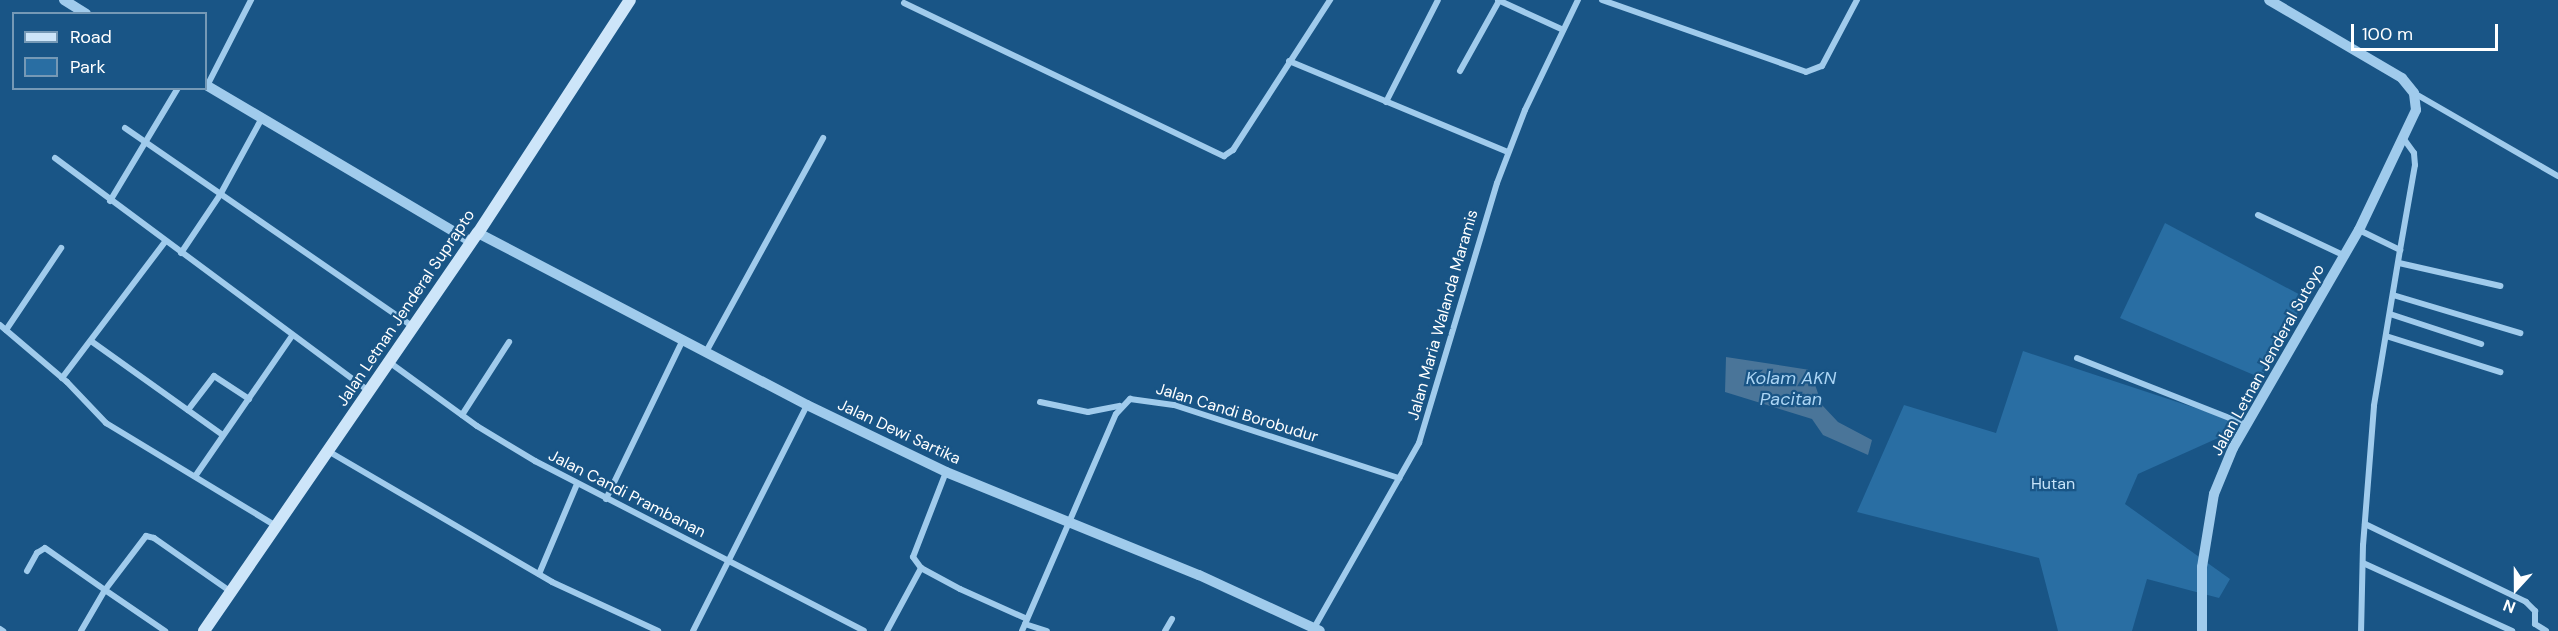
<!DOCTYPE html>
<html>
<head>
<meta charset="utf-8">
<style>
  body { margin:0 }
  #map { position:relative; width:2558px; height:631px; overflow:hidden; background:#195586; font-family:"DM Sans",sans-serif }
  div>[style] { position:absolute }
  .green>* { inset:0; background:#296ea3 }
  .water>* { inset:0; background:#4a7599 }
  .minor>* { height:6px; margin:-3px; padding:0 3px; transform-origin:3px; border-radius:3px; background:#a0cbec }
  .tertiary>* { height:10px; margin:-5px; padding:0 5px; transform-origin:5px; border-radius:5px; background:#a0cbec }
  .secondary>* { height:12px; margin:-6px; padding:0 6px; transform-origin:6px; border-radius:6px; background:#cde5f9 }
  span { translate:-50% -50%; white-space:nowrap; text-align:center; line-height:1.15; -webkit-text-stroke:4.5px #195586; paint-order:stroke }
  .street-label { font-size:16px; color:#fff }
  .park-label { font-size:16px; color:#c6e3f9 }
  .water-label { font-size:18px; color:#acd5f4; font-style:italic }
  .legend { position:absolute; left:12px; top:12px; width:195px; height:78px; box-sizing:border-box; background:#195586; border:2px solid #7599b6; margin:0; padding:8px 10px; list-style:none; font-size:18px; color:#fff }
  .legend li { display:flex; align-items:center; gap:12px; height:30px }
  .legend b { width:30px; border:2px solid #7599b6 }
  .north { position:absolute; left:2486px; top:559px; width:60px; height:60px; -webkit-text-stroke:4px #195586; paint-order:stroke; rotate:201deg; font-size:16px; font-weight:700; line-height:24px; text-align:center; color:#fff }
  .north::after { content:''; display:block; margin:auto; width:21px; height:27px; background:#fff; clip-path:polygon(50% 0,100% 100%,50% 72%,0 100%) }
  .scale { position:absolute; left:2351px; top:24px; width:147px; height:27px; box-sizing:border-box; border:3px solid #fff; border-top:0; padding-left:8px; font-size:18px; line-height:21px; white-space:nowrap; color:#fff; -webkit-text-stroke:4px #195586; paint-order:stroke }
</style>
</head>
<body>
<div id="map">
  <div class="green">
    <div style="clip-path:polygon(2165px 223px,2306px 298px,2261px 378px,2120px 318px)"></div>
    <div style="clip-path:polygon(2023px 351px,2247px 425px,2138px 474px,2125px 504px,2230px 579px,2219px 598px,2147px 579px,2132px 631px,2058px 631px,2039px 558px,1857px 512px,1904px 405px,1996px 433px)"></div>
  </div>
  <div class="water">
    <div style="clip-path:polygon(1726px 357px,1810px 370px,1822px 405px,1838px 422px,1872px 440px,1868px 455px,1823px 435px,1812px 419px,1725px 392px)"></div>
  </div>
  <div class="minor">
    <div style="left:1498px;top:0;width:69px;rotate:24.7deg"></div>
    <div style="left:1602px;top:0;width:216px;rotate:19.4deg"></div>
    <div style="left:1806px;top:72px;width:17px;rotate:-21deg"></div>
    <div style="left:1822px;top:66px;width:75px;rotate:-62.1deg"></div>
    <div style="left:904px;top:3px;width:355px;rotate:25.6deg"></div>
    <div style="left:1224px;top:156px;width:11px;rotate:-34deg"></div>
    <div style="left:1233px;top:150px;width:179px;rotate:-57.1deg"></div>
    <div style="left:1289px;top:61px;width:237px;rotate:22.6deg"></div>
    <div style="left:1460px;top:71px;width:80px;rotate:-60.9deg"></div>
    <div style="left:207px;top:86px;width:97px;rotate:-62.9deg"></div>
    <div style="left:2414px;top:93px;width:166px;rotate:30deg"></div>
    <div style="left:1386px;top:102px;width:114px;rotate:-63deg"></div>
    <div style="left:125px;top:128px;width:350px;rotate:34.6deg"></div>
    <div style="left:55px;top:158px;width:391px;rotate:36.6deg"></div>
    <div style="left:110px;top:201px;width:132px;rotate:-59deg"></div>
    <div style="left:2258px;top:215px;width:94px;rotate:25.2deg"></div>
    <div style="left:2359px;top:230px;width:46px;rotate:26deg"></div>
    <div style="left:2400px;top:250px;width:158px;rotate:99.5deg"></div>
    <div style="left:2374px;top:406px;width:139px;rotate:94.5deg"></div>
    <div style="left:2363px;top:545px;width:86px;rotate:91.3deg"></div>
    <div style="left:2400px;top:250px;width:86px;rotate:-80deg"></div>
    <div style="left:2415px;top:165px;width:12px;rotate:-95deg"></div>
    <div style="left:2414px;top:153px;width:17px;rotate:-126deg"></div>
    <div style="left:181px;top:253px;width:70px;rotate:-56.1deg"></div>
    <div style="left:220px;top:195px;width:88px;rotate:-61.4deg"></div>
    <div style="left:2399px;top:263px;width:104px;rotate:12.8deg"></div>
    <div style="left:2393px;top:295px;width:133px;rotate:16.7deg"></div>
    <div style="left:2390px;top:314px;width:96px;rotate:18.2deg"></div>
    <div style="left:0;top:325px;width:88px;rotate:40.4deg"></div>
    <div style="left:67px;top:382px;width:57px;rotate:46.4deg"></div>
    <div style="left:106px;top:423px;width:199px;rotate:31.2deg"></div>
    <div style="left:6px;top:330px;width:99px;rotate:-56.1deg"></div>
    <div style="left:2386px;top:336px;width:120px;rotate:17.5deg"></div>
    <div style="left:91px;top:341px;width:162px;rotate:35.5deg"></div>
    <div style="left:706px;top:352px;width:244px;rotate:-61.3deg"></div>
    <div style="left:2077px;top:358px;width:183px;rotate:21.5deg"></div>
    <div style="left:389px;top:362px;width:109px;rotate:36deg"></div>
    <div style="left:477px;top:426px;width:68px;rotate:31.1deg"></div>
    <div style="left:535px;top:461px;width:370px;rotate:27.3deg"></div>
    <div style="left:62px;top:378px;width:171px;rotate:-52.9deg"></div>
    <div style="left:1040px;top:402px;width:49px;rotate:11.8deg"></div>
    <div style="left:1088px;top:412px;width:32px;rotate:-11deg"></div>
    <div style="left:188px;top:410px;width:43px;rotate:-52.6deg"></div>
    <div style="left:214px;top:376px;width:42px;rotate:33.3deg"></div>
    <div style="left:462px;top:415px;width:87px;rotate:-57.2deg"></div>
    <div style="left:328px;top:451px;width:259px;rotate:30.3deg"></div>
    <div style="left:552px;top:582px;width:117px;rotate:24.8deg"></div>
    <div style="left:946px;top:472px;width:91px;rotate:111.2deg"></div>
    <div style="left:913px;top:557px;width:14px;rotate:54deg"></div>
    <div style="left:921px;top:568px;width:44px;rotate:28.3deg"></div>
    <div style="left:960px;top:589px;width:73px;rotate:24.1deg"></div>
    <div style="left:196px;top:475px;width:169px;rotate:-55.4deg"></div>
    <div style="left:606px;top:499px;width:177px;rotate:-64.2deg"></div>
    <div style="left:2365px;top:524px;width:179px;rotate:25.8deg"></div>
    <div style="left:2526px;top:602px;width:13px;rotate:45deg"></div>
    <div style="left:2535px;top:611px;width:13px;rotate:90deg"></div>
    <div style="left:2535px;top:624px;width:13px;rotate:32deg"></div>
    <div style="left:2363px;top:563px;width:164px;rotate:24.5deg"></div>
    <div style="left:27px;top:571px;width:21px;rotate:-61deg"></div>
    <div style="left:37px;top:553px;width:9px;rotate:-32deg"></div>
    <div style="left:45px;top:548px;width:73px;rotate:35deg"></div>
    <div style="left:105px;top:590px;width:68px;rotate:-52.8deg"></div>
    <div style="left:146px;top:536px;width:8px;rotate:14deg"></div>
    <div style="left:154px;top:538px;width:94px;rotate:35deg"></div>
    <div style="left:539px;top:574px;width:98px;rotate:-67.1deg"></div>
    <div style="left:1025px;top:624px;width:23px;rotate:18deg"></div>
    <div style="left:1314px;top:628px;width:213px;rotate:-60.4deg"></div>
    <div style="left:1419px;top:443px;width:271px;rotate:-73.3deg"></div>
    <div style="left:1497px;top:183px;width:78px;rotate:-69deg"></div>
    <div style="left:1525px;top:110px;width:122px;rotate:-64.3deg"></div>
    <div style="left:0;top:629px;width:4px;rotate:34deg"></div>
    <div style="left:81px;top:631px;width:48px;rotate:-59.7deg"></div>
    <div style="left:105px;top:590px;width:73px;rotate:34.3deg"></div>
    <div style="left:693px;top:631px;width:253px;rotate:-63.2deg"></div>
    <div style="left:887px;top:631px;width:72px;rotate:-61.6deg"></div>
    <div style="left:1022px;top:631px;width:236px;rotate:-66.6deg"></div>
    <div style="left:1116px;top:414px;width:21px;rotate:-47deg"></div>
    <div style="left:1130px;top:399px;width:44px;rotate:7.8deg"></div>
    <div style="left:1174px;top:405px;width:237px;rotate:18deg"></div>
    <div style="left:1165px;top:631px;width:14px;rotate:-60deg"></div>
  </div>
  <div class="tertiary">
    <div style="left:64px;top:0;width:26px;rotate:32deg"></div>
    <div style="left:206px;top:85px;width:308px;rotate:30.6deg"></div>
    <div style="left:478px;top:233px;width:371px;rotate:27.6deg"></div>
    <div style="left:807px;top:405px;width:154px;rotate:25.7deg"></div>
    <div style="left:946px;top:472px;width:273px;rotate:22.2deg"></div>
    <div style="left:1199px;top:575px;width:133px;rotate:24.8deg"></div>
    <div style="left:2202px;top:631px;width:64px;rotate:-90deg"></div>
    <div style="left:2202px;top:567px;width:74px;rotate:-80.7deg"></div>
    <div style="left:2214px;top:494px;width:50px;rotate:-67.6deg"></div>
    <div style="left:2233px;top:448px;width:252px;rotate:-60deg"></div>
    <div style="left:2359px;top:230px;width:133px;rotate:-64.6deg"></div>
    <div style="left:2416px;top:110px;width:17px;rotate:-97deg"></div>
    <div style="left:2414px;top:93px;width:19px;rotate:-129deg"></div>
    <div style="left:2402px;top:78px;width:154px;rotate:-149.6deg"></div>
  </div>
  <div class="secondary">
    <div style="left:204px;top:631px;width:483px;rotate:-55.5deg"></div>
    <div style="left:478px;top:233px;width:278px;rotate:-56.9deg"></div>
  </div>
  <div class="street-label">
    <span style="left:406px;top:308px;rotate:-56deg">Jalan Letnan Jenderal Suprapto</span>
    <span style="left:1443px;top:315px;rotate:-74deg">Jalan Maria Walanda Maramis</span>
    <span style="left:2268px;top:360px;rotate:-61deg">Jalan Letnan Jenderal Sutoyo</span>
    <span style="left:1237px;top:413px;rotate:17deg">Jalan Candi Borobudur</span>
    <span style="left:899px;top:432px;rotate:25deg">Jalan Dewi Sartika</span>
    <span style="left:627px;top:494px;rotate:27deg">Jalan Candi Prambanan</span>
  </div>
  <div class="park-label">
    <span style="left:2053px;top:484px">Hutan</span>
  </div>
  <div class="water-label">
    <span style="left:1791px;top:389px">Kolam AKN<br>Pacitan</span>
  </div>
  <ul class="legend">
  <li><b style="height:8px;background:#cde5f9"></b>Road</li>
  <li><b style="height:16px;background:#296ea3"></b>Park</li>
  </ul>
  <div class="north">N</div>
  <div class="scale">100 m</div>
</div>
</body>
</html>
